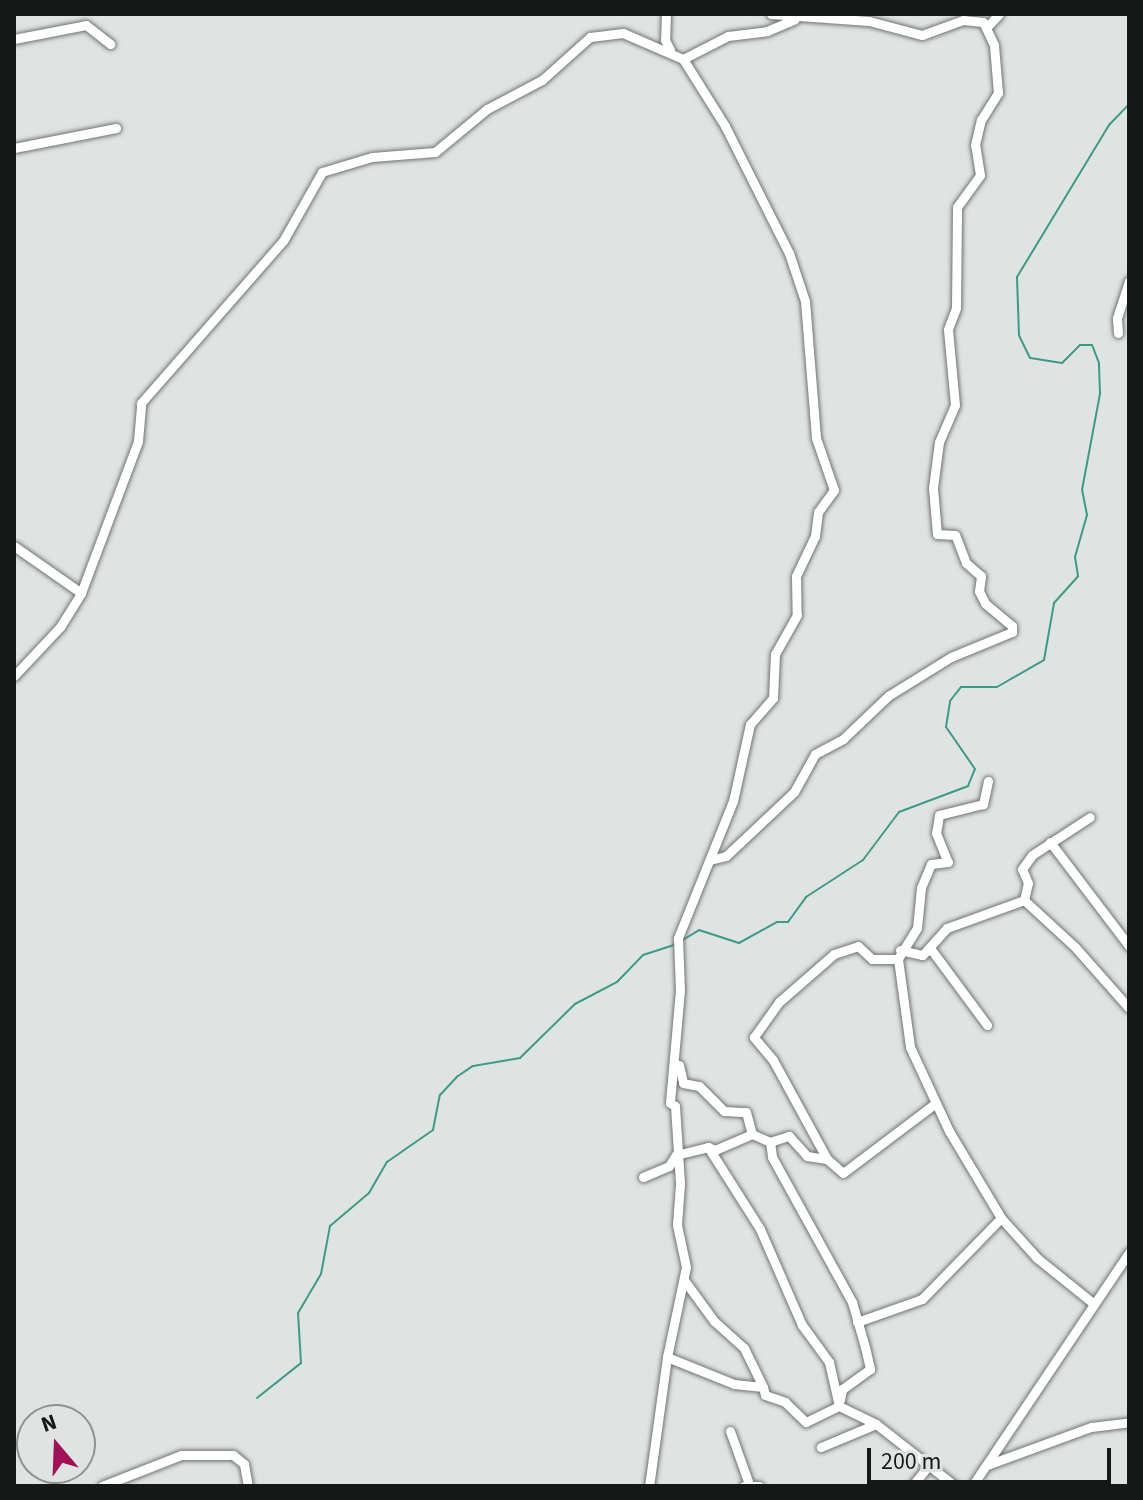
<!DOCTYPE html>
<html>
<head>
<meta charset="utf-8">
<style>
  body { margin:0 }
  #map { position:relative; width:1143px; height:1500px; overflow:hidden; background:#dfe4e3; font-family:"Source Sans 3",sans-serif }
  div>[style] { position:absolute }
  .stream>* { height:2px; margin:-1px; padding:0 1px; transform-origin:1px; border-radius:1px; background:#3f9989 }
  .roads { filter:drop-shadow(0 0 2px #707473) drop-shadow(0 0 2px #707473) }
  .minor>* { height:9px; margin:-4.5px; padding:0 4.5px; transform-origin:4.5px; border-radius:4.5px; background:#fff }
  span { translate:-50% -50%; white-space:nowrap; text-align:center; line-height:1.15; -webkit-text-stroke:6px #dfe4e3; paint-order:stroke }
  .frame { position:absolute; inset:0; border:16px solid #161717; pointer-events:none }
  .north { position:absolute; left:16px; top:1404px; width:80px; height:80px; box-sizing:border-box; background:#dfe4e3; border:2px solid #8f9291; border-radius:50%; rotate:341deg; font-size:22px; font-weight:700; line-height:32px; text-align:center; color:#161717 }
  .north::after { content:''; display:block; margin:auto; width:28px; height:36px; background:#a11157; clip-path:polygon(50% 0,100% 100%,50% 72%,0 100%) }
  .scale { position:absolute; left:867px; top:1448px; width:244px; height:36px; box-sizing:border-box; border:4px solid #161717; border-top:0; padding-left:10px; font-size:24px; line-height:28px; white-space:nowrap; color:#161717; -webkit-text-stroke:6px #dfe4e3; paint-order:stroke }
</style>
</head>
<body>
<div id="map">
  <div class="stream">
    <div style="left:681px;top:941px;width:21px;rotate:-31deg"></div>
    <div style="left:699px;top:930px;width:42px;rotate:18deg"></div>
    <div style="left:739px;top:943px;width:43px;rotate:-28.9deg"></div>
    <div style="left:777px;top:922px;width:11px"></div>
    <div style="left:788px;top:922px;width:31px;rotate:-54deg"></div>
    <div style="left:806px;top:897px;width:68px;rotate:-33deg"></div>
    <div style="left:863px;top:860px;width:60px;rotate:-53.1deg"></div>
    <div style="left:899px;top:812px;width:74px;rotate:-20.6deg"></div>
    <div style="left:968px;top:786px;width:18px;rotate:-68deg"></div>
    <div style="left:975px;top:769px;width:51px;rotate:-124.6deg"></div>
    <div style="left:946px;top:727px;width:26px;rotate:-81deg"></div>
    <div style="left:950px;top:701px;width:18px;rotate:-52deg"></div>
    <div style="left:961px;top:687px;width:36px"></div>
    <div style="left:997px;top:687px;width:54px;rotate:-29.9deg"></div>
    <div style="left:1044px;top:660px;width:58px;rotate:-80deg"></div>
    <div style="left:1054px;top:603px;width:36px;rotate:-48deg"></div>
    <div style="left:1078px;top:576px;width:19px;rotate:-99deg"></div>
    <div style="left:1075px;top:557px;width:44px;rotate:-74.1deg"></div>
    <div style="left:1087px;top:515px;width:25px;rotate:-101deg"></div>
    <div style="left:1082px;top:490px;width:98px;rotate:-79.4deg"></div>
    <div style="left:1100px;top:394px;width:31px;rotate:-92deg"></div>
    <div style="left:1099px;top:363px;width:19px;rotate:-111deg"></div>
    <div style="left:1092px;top:345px;width:12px;rotate:180deg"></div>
    <div style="left:1080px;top:345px;width:25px;rotate:135deg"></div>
    <div style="left:1062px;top:363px;width:32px;rotate:-171deg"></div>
    <div style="left:1030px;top:358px;width:25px;rotate:-116deg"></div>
    <div style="left:1019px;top:335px;width:58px;rotate:-92deg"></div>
    <div style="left:1017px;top:277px;width:178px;rotate:-58.8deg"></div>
    <div style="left:1109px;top:125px;width:29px;rotate:-46deg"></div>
    <div style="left:257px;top:1398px;width:56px;rotate:-38.5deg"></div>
    <div style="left:301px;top:1363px;width:50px;rotate:-93.4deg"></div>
    <div style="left:298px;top:1313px;width:45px;rotate:-59.5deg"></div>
    <div style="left:321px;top:1274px;width:49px;rotate:-79.4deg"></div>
    <div style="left:330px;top:1226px;width:51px;rotate:-40.2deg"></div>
    <div style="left:369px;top:1193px;width:36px;rotate:-60deg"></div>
    <div style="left:387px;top:1162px;width:56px;rotate:-34.8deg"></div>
    <div style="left:433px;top:1130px;width:36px;rotate:-79deg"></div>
    <div style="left:440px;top:1095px;width:26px;rotate:-47deg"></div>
    <div style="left:458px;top:1076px;width:18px;rotate:-34deg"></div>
    <div style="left:473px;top:1066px;width:48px;rotate:-9.7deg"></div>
    <div style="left:520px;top:1058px;width:77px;rotate:-44.5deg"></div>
    <div style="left:575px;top:1004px;width:47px;rotate:-27.6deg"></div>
    <div style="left:617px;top:982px;width:37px;rotate:-46deg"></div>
    <div style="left:643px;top:955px;width:35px;rotate:-18deg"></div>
  </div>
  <div class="roads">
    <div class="minor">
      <div style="left:666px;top:14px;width:26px;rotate:92deg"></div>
      <div style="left:665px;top:40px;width:11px;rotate:63deg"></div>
      <div style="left:771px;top:14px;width:98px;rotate:4.1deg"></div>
      <div style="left:869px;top:21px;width:55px;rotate:14.8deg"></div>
      <div style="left:922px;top:35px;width:44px;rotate:-20.1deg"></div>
      <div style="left:963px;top:20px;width:20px;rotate:6deg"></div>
      <div style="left:983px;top:22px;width:7px;rotate:63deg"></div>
      <div style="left:14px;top:39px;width:73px;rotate:-11deg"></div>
      <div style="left:86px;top:25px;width:31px;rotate:38deg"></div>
      <div style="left:683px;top:59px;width:51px;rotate:-27.1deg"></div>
      <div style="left:728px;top:36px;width:39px;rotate:-7deg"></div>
      <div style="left:767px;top:31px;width:30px;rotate:-23deg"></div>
      <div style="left:14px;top:148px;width:104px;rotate:-11.1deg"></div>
      <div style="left:1118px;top:333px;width:15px;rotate:-94deg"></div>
      <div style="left:1117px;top:318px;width:39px;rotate:-72deg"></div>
      <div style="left:14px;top:546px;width:82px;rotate:35deg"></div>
      <div style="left:14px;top:676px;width:67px;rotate:-46.8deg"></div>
      <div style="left:60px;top:627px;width:40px;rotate:-58deg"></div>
      <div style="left:81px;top:593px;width:162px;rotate:-69.4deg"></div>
      <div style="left:138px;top:441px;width:38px;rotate:-85deg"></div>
      <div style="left:141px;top:403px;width:215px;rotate:-48.8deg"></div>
      <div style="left:283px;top:241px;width:79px;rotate:-60.5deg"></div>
      <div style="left:322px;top:172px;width:52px;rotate:-16.7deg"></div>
      <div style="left:372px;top:157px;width:63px;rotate:-4.5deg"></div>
      <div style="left:435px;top:152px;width:67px;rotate:-39.6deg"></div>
      <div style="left:487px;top:109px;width:62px;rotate:-27.8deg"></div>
      <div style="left:542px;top:80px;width:64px;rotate:-41.9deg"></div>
      <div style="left:590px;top:37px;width:33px;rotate:-7deg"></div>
      <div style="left:623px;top:33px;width:65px;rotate:23.4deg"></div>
      <div style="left:683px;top:59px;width:79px;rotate:57.9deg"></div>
      <div style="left:725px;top:126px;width:142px;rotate:63.3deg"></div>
      <div style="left:789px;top:253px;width:51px;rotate:71.6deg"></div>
      <div style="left:805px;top:301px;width:137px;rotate:85.4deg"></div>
      <div style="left:816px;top:438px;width:55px;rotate:70.9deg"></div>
      <div style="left:834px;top:490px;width:27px;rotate:126deg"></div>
      <div style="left:818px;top:512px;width:24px;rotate:97deg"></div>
      <div style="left:815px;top:536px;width:44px;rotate:115.4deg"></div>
      <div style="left:796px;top:576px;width:39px;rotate:89deg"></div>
      <div style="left:797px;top:615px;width:45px;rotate:119.4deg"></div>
      <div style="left:775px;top:654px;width:44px;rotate:92.6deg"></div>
      <div style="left:773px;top:698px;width:35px;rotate:131deg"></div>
      <div style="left:750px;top:724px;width:79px;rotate:102.4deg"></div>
      <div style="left:733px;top:801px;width:148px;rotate:111.9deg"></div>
      <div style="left:678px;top:938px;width:52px;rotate:87.8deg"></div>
      <div style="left:680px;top:990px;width:113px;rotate:95.1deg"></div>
      <div style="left:670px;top:1103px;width:6px;rotate:31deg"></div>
      <div style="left:675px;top:1106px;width:78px;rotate:86.3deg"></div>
      <div style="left:680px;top:1184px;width:41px;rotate:94.2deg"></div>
      <div style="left:677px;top:1225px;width:43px;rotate:77.9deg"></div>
      <div style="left:686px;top:1267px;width:92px;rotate:101.9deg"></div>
      <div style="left:667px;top:1357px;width:130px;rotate:97.9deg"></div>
      <div style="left:988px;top:781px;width:24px;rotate:102deg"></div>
      <div style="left:983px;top:804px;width:45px;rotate:166deg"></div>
      <div style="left:939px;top:815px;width:18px;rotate:99deg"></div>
      <div style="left:936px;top:833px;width:31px;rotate:68deg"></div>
      <div style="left:948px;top:862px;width:17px;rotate:173deg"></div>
      <div style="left:931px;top:864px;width:26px;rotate:113deg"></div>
      <div style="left:921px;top:888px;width:40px;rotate:95.7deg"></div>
      <div style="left:917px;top:928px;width:36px;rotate:122deg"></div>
      <div style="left:898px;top:959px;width:89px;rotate:82.2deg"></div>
      <div style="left:910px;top:1047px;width:93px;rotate:65.1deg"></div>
      <div style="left:949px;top:1131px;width:101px;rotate:59.1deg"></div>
      <div style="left:1001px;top:1218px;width:54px;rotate:48deg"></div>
      <div style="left:1037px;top:1258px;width:73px;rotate:38.9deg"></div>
      <div style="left:1050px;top:842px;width:131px;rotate:52.8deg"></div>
      <div style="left:710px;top:860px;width:16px;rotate:-14deg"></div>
      <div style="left:726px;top:856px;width:93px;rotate:-43.3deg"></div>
      <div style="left:794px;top:792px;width:43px;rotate:-61.1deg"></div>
      <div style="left:815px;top:754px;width:32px;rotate:-28deg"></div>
      <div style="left:843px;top:739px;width:62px;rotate:-43.7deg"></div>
      <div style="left:888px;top:696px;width:74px;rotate:-31.8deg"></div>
      <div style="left:951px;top:657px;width:66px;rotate:-22.3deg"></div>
      <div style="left:1012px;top:632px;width:6px;rotate:-90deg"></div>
      <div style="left:1012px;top:626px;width:35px;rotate:-140deg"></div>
      <div style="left:985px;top:603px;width:13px;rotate:-117deg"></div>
      <div style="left:979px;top:591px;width:15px;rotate:-82deg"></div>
      <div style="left:981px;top:576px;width:20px;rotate:-139deg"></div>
      <div style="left:966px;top:563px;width:30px;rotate:-111deg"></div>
      <div style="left:955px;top:535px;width:18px;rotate:-177deg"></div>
      <div style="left:937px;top:534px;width:46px;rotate:-95deg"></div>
      <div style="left:933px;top:488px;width:46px;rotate:-82.6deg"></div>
      <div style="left:939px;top:442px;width:40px;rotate:-66.6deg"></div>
      <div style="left:955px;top:405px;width:76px;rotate:-95.3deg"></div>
      <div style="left:948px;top:329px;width:22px;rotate:-69deg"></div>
      <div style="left:956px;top:308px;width:101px;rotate:-89.4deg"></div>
      <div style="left:957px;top:207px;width:39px;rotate:-54deg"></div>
      <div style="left:980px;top:175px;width:30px;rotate:-99deg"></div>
      <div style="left:975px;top:145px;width:26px;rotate:-77deg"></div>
      <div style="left:981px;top:120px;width:32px;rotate:-58deg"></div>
      <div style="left:998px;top:93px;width:48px;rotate:-94.8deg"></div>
      <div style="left:994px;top:45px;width:19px;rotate:-115deg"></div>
      <div style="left:986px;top:28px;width:19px;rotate:-47deg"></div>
      <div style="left:1024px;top:900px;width:69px;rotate:42.7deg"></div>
      <div style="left:1075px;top:947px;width:81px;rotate:48.5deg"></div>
      <div style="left:1024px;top:900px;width:17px;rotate:-77deg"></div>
      <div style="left:1028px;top:883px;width:15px;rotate:-113deg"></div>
      <div style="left:1022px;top:869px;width:17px;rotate:-54deg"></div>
      <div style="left:1032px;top:855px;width:69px;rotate:-33.2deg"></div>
      <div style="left:900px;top:950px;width:23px;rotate:13deg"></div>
      <div style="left:922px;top:955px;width:11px;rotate:-41deg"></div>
      <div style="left:930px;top:948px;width:96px;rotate:53.5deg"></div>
      <div style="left:927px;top:950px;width:30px;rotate:-48deg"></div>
      <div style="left:947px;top:928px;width:82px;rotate:-20deg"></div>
      <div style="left:679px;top:1065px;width:18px;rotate:77deg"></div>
      <div style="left:683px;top:1083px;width:16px;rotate:11deg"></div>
      <div style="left:699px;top:1086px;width:35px;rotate:45deg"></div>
      <div style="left:724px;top:1111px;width:22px;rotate:3deg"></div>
      <div style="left:746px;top:1112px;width:23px;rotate:75deg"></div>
      <div style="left:752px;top:1134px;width:20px;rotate:24deg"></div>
      <div style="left:770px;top:1142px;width:20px;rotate:-18deg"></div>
      <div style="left:789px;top:1136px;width:27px;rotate:48deg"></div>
      <div style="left:807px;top:1156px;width:20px;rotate:9deg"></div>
      <div style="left:827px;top:1159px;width:21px;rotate:41deg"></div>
      <div style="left:843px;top:1173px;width:116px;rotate:-37deg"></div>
      <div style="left:770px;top:1142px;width:15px;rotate:82deg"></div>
      <div style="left:772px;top:1157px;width:166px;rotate:61.1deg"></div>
      <div style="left:852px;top:1302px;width:47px;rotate:73.9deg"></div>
      <div style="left:865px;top:1347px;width:23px;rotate:77deg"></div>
      <div style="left:870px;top:1369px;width:34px;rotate:144deg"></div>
      <div style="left:842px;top:1389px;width:11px;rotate:100deg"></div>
      <div style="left:708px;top:1147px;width:97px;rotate:57.6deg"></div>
      <div style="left:760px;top:1229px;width:105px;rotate:66.4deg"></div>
      <div style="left:802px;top:1325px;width:46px;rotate:53.9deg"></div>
      <div style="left:829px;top:1362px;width:45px;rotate:77.2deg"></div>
      <div style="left:839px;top:1406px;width:41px;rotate:25.9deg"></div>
      <div style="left:876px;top:1424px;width:60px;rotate:157.3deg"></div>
      <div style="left:827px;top:1159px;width:113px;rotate:-118.6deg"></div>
      <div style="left:773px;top:1060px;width:30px;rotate:-130deg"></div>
      <div style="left:754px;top:1037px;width:43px;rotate:-54.5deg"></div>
      <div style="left:779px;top:1002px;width:73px;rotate:-41.1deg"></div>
      <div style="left:834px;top:954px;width:25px;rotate:-18deg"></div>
      <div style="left:858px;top:946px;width:19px;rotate:43deg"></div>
      <div style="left:872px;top:959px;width:26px"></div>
      <div style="left:643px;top:1177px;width:28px;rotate:-23deg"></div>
      <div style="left:669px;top:1166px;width:13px;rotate:-58deg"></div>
      <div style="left:676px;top:1155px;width:33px;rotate:-14deg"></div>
      <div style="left:708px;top:1147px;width:8px;rotate:23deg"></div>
      <div style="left:715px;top:1150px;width:40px;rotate:-23.4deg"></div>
      <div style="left:684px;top:1280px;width:51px;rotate:53.8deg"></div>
      <div style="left:714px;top:1321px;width:40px;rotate:42deg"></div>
      <div style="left:744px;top:1348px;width:43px;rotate:64deg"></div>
      <div style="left:857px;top:1322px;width:69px;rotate:-19.5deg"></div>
      <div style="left:922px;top:1299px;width:113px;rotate:-45.7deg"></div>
      <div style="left:667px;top:1357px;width:72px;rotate:21.9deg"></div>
      <div style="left:734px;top:1384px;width:29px;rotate:6deg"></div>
      <div style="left:763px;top:1387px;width:8px;rotate:76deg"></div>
      <div style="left:765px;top:1395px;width:21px;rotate:19deg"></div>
      <div style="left:785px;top:1402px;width:29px;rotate:44deg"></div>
      <div style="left:806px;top:1422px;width:37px;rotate:-26deg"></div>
      <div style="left:876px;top:1424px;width:100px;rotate:38.1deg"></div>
      <div style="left:730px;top:1431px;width:56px;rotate:70.3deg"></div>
      <div style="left:987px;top:1465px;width:111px;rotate:-20.1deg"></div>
      <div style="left:1091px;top:1427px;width:38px;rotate:-7deg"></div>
      <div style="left:102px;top:1486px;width:85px;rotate:-21.4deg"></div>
      <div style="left:181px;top:1455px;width:52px"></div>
      <div style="left:233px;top:1455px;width:14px;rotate:39deg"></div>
      <div style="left:244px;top:1464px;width:22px;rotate:80deg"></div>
      <div style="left:744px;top:1486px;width:15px"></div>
      <div style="left:912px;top:1486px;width:27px;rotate:-51deg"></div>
      <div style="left:972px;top:1486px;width:282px;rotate:-56.1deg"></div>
    </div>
  </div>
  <div class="frame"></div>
  <div class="north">N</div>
  <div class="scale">200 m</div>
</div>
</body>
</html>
